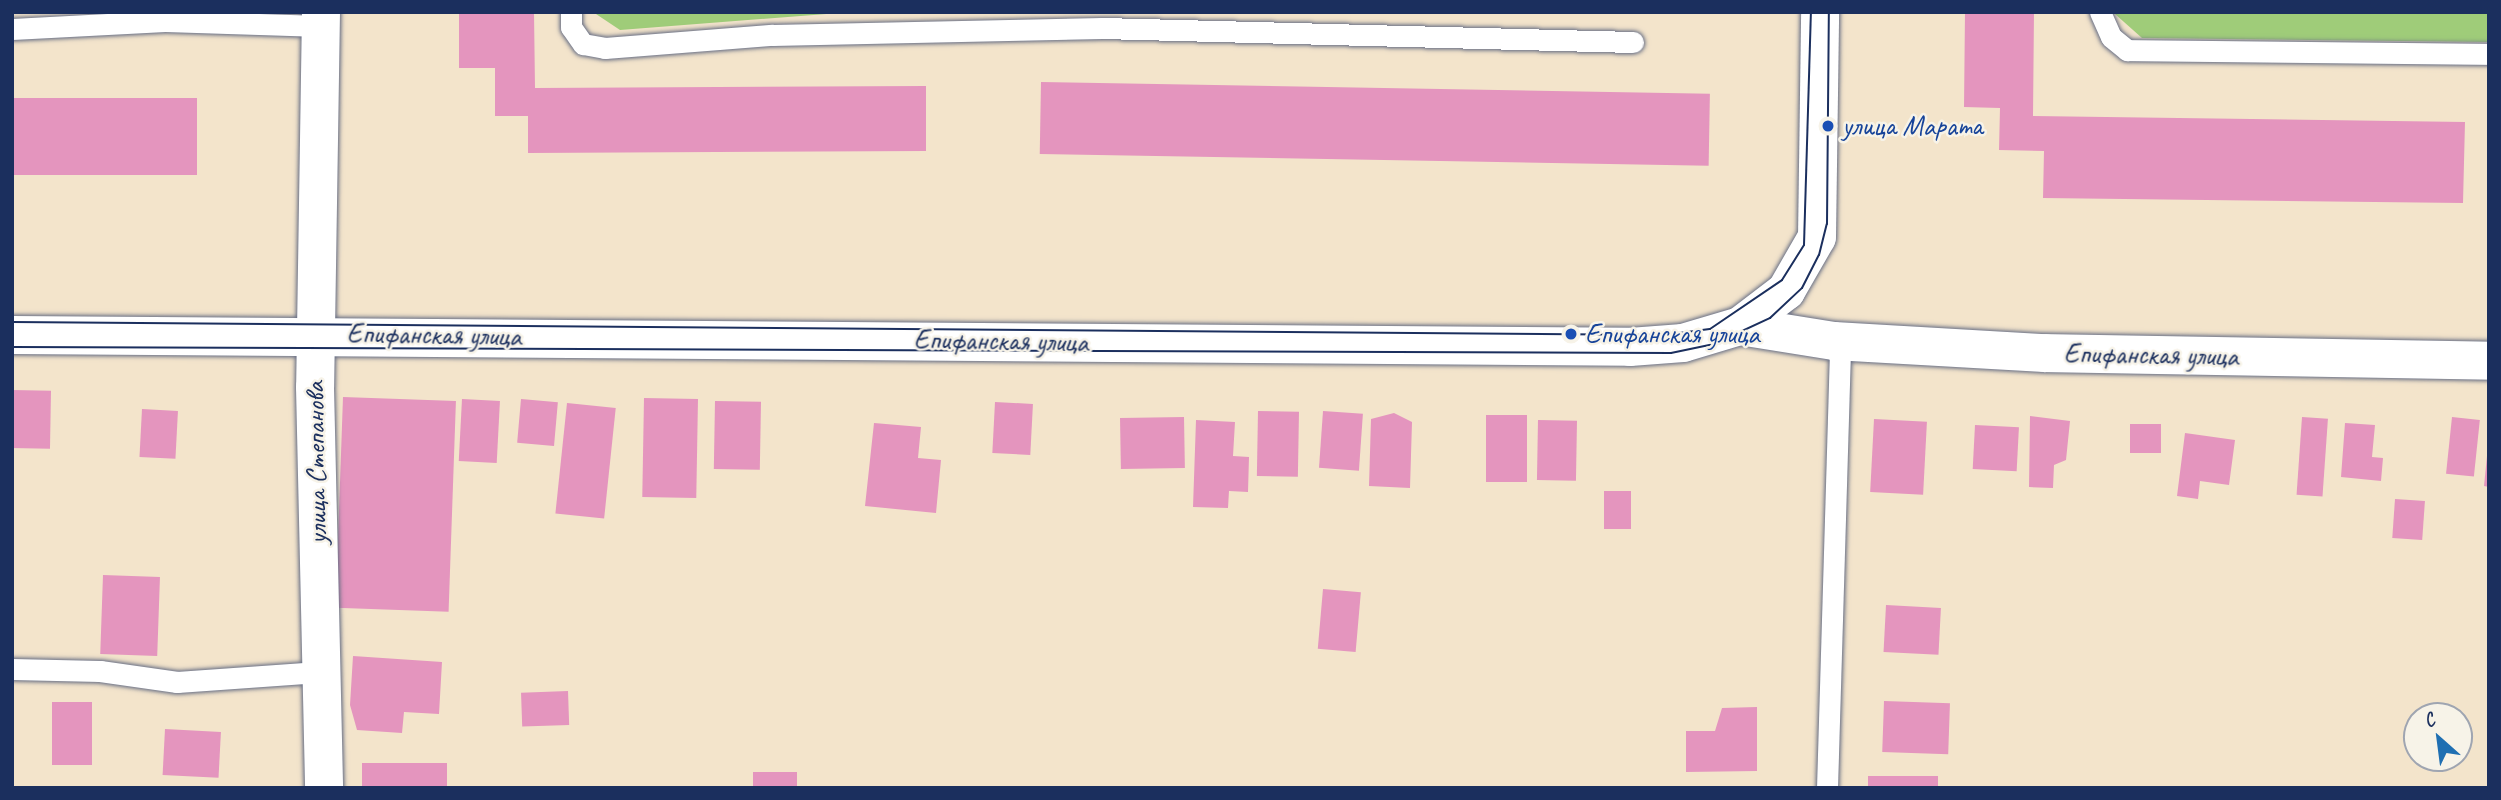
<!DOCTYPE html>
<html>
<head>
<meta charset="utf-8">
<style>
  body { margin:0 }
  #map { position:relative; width:2501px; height:800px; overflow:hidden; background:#f3e4cb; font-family:Caveat,sans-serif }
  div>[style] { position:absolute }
  .green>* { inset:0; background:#9fcc79 }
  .building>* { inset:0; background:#e495be; transform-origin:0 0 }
  .roads { filter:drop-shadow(0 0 2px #676e84) drop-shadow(0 0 2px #676e84) }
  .lane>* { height:21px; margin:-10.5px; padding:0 10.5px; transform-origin:10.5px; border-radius:10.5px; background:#fff }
  .street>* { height:38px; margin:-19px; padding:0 19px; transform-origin:19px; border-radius:19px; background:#fff }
  .tram>* { height:2px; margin:-1px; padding:0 1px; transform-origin:1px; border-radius:1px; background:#1b2f5e }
  .dots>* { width:19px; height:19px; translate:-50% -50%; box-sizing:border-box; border:4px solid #f7f3e8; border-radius:50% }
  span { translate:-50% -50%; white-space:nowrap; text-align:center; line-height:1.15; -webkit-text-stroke:5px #f7f3e8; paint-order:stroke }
  .transit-label { font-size:28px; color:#164399 }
  .left { translate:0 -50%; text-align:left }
  .street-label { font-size:28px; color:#1b2f5e }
  .frame { position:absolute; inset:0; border:14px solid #1b2f5e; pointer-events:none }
  .north { position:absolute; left:2403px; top:702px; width:70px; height:70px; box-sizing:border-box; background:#f7f3e8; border:2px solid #9fa5b1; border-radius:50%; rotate:332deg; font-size:19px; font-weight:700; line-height:28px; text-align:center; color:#1b2f5e }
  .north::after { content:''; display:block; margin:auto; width:24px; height:32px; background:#1f6fb2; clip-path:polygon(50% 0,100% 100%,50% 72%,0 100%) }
</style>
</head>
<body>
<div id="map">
  <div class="green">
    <div style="clip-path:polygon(593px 12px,852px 12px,620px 30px)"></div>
    <div style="clip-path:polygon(2489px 12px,2489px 42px,2142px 38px,2115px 14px)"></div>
  </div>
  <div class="building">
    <div style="clip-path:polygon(459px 12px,534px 12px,535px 88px,926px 86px,926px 151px,528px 153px,528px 116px,495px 116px,495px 68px,459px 68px)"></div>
    <div style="clip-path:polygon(1965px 12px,2034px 12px,2033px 116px,2465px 122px,2463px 203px,2043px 198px,2044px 151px,1999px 150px,2000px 108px,1964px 107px)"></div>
    <div style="left:1041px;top:82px;width:669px;height:72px;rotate:1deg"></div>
    <div style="left:12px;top:98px;width:185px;height:77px"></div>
    <div style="left:12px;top:390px;width:39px;height:58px;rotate:1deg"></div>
    <div style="left:343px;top:397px;width:113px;height:211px;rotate:2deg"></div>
    <div style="left:644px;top:398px;width:54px;height:99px;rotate:1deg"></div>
    <div style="left:462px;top:399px;width:38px;height:62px;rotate:3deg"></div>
    <div style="left:521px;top:399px;width:37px;height:44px;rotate:5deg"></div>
    <div style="left:715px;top:401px;width:46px;height:68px;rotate:1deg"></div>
    <div style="left:995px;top:402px;width:38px;height:51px;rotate:3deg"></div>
    <div style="left:567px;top:403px;width:49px;height:111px;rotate:6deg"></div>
    <div style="left:142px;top:409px;width:36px;height:48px;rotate:3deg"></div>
    <div style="left:1258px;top:411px;width:41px;height:65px;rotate:1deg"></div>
    <div style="left:1323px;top:411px;width:40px;height:57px;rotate:4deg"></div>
    <div style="clip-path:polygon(1394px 413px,1412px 422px,1410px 488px,1369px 486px,1371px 419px)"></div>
    <div style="left:1486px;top:415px;width:41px;height:67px"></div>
    <div style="clip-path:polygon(2030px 416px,2070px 421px,2066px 460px,2054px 465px,2053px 488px,2029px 487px)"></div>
    <div style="left:1184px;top:417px;width:51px;height:64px;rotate:89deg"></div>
    <div style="left:2302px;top:417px;width:26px;height:78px;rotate:4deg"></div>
    <div style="left:2452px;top:417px;width:28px;height:57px;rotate:6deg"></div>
    <div style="left:1874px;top:419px;width:53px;height:73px;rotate:3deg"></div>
    <div style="clip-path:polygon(1196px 420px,1235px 422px,1233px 456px,1249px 457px,1248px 492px,1229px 491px,1228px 508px,1193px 507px)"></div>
    <div style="left:1538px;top:420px;width:39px;height:60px;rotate:1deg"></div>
    <div style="clip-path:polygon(874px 423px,921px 427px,918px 458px,941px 460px,936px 513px,865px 506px)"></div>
    <div style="clip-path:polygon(2345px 423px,2375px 425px,2372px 457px,2383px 458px,2381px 481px,2341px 477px)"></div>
    <div style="left:2130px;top:424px;width:31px;height:29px"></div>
    <div style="left:1975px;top:425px;width:44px;height:44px;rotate:3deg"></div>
    <div style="clip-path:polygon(2185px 433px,2235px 440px,2229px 485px,2200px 481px,2198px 499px,2177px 496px)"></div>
    <div style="clip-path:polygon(2487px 456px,2489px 456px,2489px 487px,2484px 486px)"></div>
    <div style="left:1604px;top:491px;width:27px;height:38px"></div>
    <div style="left:2395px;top:499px;width:30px;height:39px;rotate:4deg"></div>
    <div style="left:103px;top:575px;width:57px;height:79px;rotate:2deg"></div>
    <div style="left:1323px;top:589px;width:38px;height:60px;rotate:5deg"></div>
    <div style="left:1886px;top:605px;width:55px;height:47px;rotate:3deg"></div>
    <div style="clip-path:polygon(353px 656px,442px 662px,439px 714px,404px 712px,402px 733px,357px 730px,350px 705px)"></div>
    <div style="left:568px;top:691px;width:34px;height:47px;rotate:88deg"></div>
    <div style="left:1884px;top:701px;width:66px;height:51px;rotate:2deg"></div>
    <div style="left:52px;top:702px;width:40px;height:63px"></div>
    <div style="clip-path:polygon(1757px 707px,1757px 771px,1686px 772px,1686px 731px,1715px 731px,1722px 708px)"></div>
    <div style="left:165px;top:729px;width:56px;height:46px;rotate:3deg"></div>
    <div style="left:362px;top:763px;width:85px;height:25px"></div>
    <div style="left:797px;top:772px;width:16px;height:44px;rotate:90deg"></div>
    <div style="left:1938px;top:776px;width:12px;height:70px;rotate:90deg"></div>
  </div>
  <div class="roads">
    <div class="lane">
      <div style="left:571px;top:12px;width:15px;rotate:90deg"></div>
      <div style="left:571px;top:27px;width:21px;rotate:55deg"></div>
      <div style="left:583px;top:44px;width:22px;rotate:10deg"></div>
      <div style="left:605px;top:48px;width:168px;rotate:-4.5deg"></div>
      <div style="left:772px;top:35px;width:330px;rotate:-1.2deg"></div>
      <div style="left:1102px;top:28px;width:531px;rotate:1.51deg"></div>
      <div style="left:2100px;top:12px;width:27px;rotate:66deg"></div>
      <div style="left:2111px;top:37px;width:21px;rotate:39deg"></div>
      <div style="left:2127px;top:50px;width:362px;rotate:0.6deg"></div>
      <div style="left:12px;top:29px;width:153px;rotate:-3deg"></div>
      <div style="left:165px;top:21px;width:156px;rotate:1.8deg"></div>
      <div style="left:12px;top:669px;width:88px;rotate:1.3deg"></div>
      <div style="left:100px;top:671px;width:78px;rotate:8.1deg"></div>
      <div style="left:177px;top:682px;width:142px;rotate:-4deg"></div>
      <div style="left:1827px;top:788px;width:446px;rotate:-88.3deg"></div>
    </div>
    <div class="street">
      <div style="left:321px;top:12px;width:375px;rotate:90.9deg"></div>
      <div style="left:315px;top:387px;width:401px;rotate:88.7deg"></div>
      <div style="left:1740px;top:326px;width:58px;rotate:-37.3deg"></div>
      <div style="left:1786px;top:291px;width:62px;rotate:-60.1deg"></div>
      <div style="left:1817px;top:237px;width:225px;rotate:-89.2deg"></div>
      <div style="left:12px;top:335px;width:1618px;rotate:0.42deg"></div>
      <div style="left:1630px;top:347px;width:53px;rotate:-4.3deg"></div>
      <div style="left:1683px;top:343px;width:59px;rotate:-16.6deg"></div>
      <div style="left:1740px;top:326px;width:95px;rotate:9.1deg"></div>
      <div style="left:1834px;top:341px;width:211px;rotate:3.3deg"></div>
      <div style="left:2045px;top:353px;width:444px;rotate:1deg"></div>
    </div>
  </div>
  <div class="tram">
    <div style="left:12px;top:322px;width:1652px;rotate:0.45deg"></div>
    <div style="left:1664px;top:335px;width:46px;rotate:-7.4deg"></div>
    <div style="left:1710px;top:329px;width:87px;rotate:-34.2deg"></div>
    <div style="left:1782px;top:280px;width:41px;rotate:-57.8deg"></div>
    <div style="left:1804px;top:245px;width:233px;rotate:-88.3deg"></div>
    <div style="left:12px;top:347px;width:1659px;rotate:0.21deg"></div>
    <div style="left:1671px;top:353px;width:44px;rotate:-11.8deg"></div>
    <div style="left:1714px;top:344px;width:62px;rotate:-24.9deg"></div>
    <div style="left:1770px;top:318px;width:44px;rotate:-43.2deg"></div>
    <div style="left:1802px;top:288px;width:37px;rotate:-63deg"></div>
    <div style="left:1819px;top:255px;width:32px;rotate:-76deg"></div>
    <div style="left:1827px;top:224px;width:212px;rotate:-89.5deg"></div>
  </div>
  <div class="dots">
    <div style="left:1828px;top:126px;background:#1a4fb4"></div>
    <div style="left:1571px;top:334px;background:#1a4fb4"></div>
  </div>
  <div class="transit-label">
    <span class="left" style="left:1842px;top:126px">улица Марата</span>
    <span class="left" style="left:1585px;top:334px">Епифанская улица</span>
  </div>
  <div class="street-label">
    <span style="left:434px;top:335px;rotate:1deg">Епифанская улица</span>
    <span style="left:1001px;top:341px;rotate:1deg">Епифанская улица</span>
    <span style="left:2151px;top:355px;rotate:1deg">Епифанская улица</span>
    <span style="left:316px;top:463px;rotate:-91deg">улица Степанова</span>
  </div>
  <div class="frame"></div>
  <div class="north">С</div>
</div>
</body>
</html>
